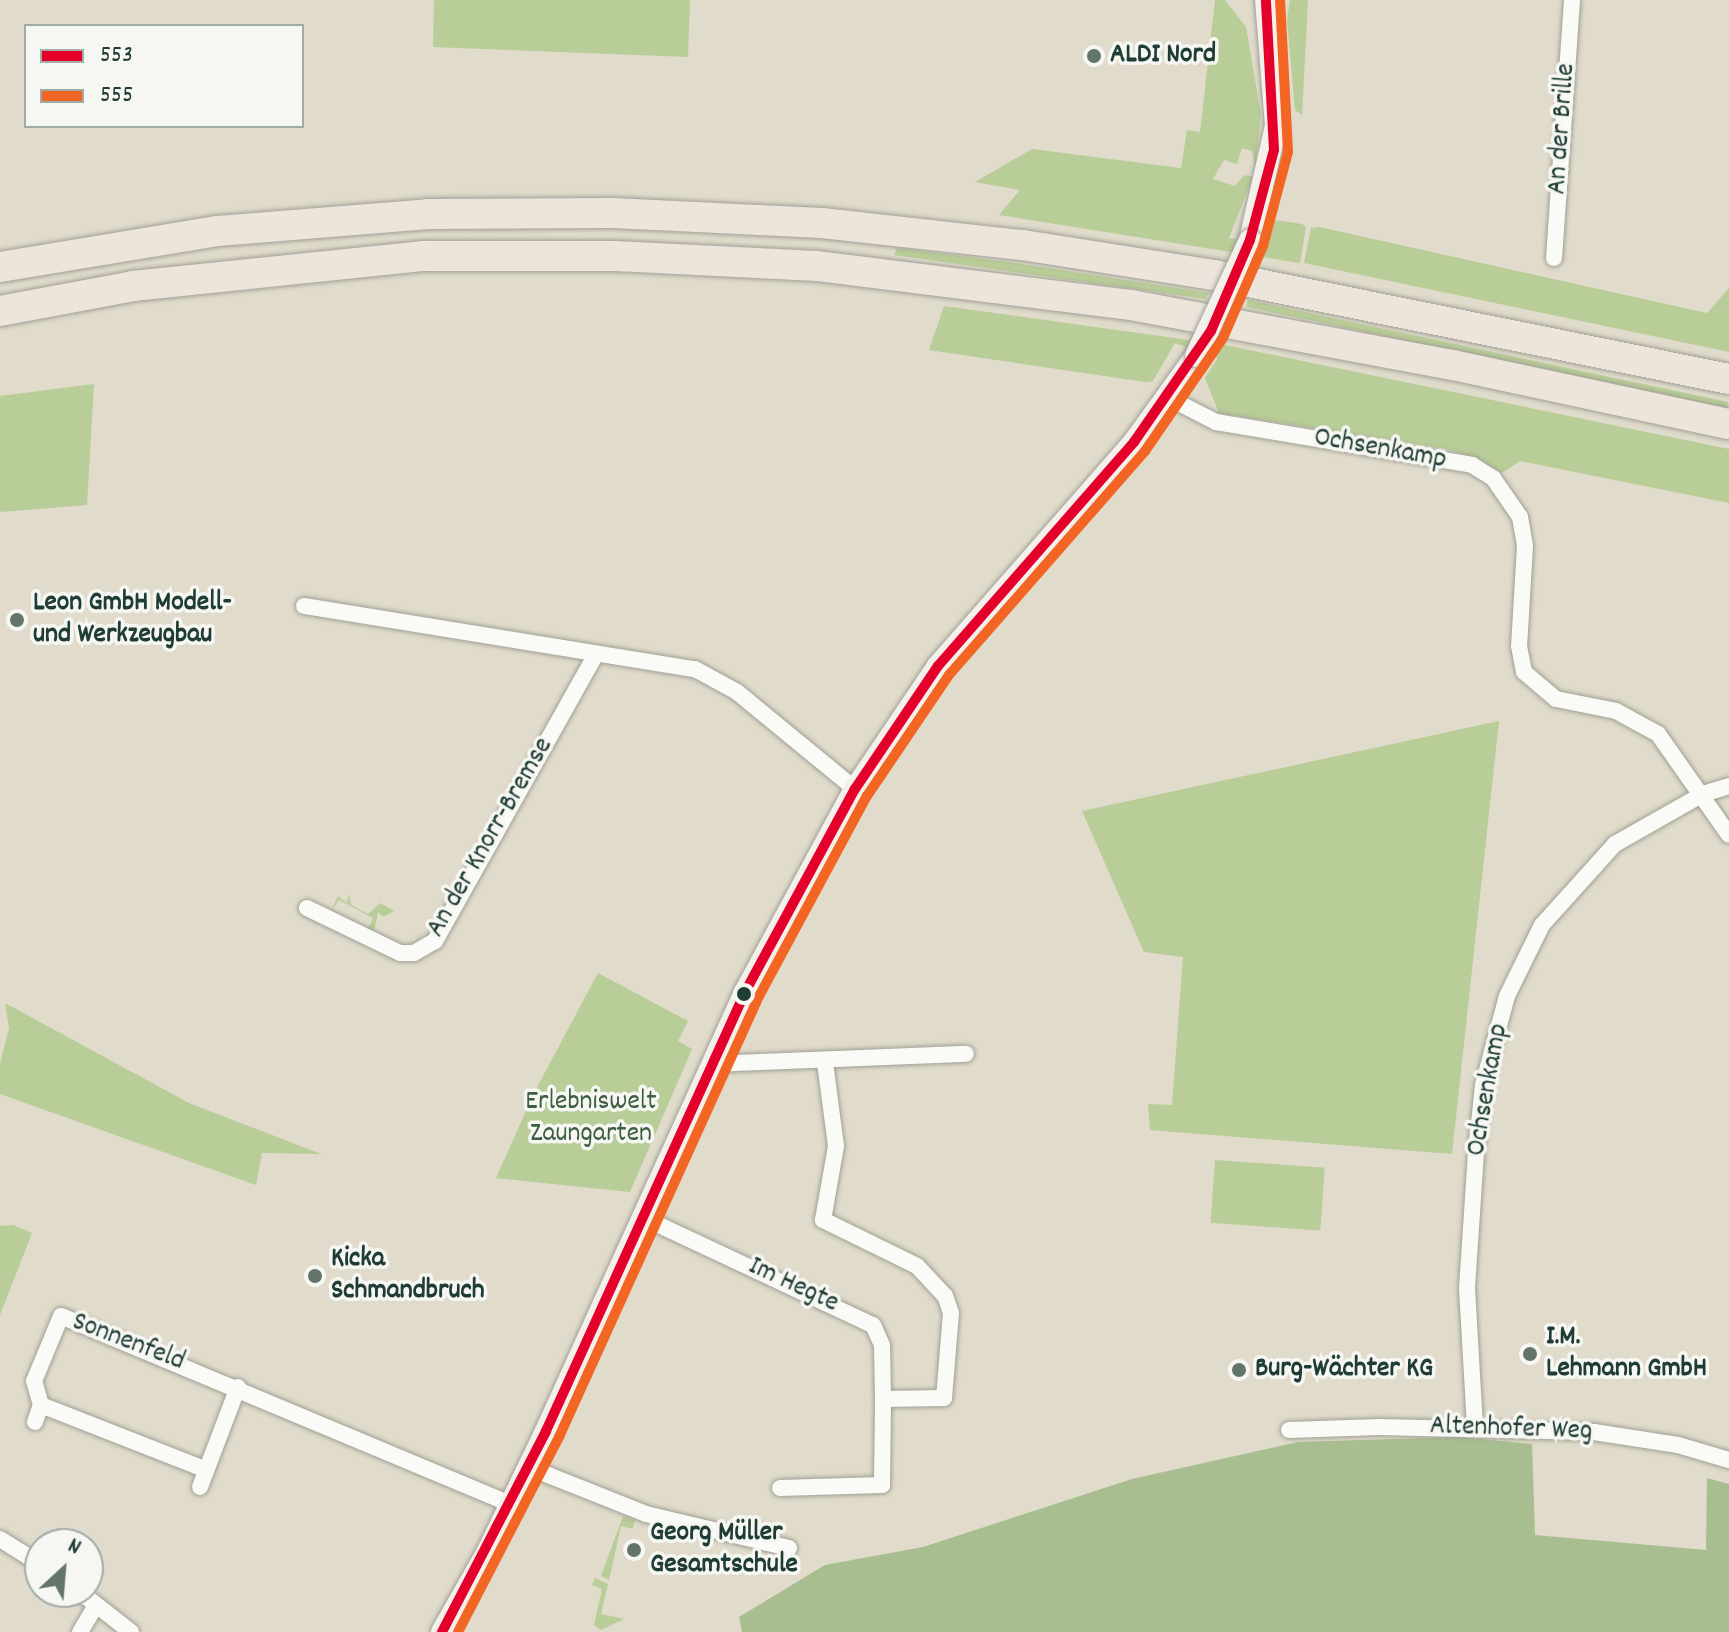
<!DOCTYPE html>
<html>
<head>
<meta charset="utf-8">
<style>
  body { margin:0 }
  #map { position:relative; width:1729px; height:1632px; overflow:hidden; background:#e0dbca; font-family:Dekko,sans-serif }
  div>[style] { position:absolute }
  .green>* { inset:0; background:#b8cd97; transform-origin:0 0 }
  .forest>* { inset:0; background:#a8be90 }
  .roads { filter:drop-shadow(0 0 2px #a0a096) drop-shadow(0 0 2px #a0a096) }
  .street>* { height:16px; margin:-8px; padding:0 8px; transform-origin:8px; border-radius:8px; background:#fafaf7 }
  .secondary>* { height:22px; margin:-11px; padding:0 11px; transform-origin:11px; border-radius:11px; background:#f4f1ed }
  .highway>* { height:30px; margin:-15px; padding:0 15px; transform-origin:15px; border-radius:15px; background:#ede4dc }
  .bridges { filter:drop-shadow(0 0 2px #a0a096) drop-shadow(0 0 2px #a0a096) }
  .secondary-bridge>* { height:22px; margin:-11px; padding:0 11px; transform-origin:11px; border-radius:11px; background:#f4f1ed }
  .bus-1>* { height:10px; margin:-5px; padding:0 5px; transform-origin:5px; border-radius:5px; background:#e4002b }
  .bus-2>* { height:10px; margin:-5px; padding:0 5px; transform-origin:5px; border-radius:5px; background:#f26522 }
  .dots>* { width:22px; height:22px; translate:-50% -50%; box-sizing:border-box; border:4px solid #f6f6f2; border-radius:50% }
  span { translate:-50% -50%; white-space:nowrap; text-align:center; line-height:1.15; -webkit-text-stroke:7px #f6f6f2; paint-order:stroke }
  .poi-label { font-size:28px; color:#1f3d34; font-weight:700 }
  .left { translate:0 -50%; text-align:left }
  .street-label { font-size:28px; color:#1f3d34 }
  .park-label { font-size:28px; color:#3d5e42 }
  .legend { position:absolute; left:24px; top:24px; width:280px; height:104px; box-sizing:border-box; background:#f6f6f2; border:2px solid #a0aca6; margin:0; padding:10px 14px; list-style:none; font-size:24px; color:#1f3d34 }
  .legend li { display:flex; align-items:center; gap:16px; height:40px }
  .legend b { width:40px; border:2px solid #a0aca6 }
  .north { position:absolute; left:24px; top:1528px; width:80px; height:80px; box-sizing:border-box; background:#f6f6f2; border:2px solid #a0aca6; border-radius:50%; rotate:26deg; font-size:22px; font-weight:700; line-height:32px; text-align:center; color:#1f3d34 }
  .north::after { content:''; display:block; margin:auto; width:28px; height:36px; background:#637468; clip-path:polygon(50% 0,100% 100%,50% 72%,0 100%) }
</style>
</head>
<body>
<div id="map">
  <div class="green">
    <div style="clip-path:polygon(434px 0,690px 0,688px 57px,433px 47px)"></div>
    <div style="clip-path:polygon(1215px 0,1225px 0,1246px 27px,1261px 115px,1255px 168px,1252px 151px,1242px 148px,1237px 164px,1224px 160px,1213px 179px,1235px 186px,1244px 175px,1253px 177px,1229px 238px,1268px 245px,1275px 220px,1302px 224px,1306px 227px,1300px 263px,999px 215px,1020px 190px,975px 182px,1032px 149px,1181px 168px,1187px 130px,1200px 132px)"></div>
    <div style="clip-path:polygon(1290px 0,1308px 0,1302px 115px,1295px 110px,1287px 20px)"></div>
    <div style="clip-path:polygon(1319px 227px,1707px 313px,1729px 288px,1729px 352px,1304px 263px,1311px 228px)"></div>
    <div style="clip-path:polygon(897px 248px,1016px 263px,1209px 293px,1206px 299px,894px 255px)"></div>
    <div style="left:1248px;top:300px;width:491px;height:7px;rotate:12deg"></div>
    <div style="clip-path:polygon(944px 306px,1225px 345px,1729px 449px,1729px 503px,1520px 461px,1502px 473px,1477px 458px,1445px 449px,1219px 413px,1205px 378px,1218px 358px,1175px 343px,1153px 381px,1145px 382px,929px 350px)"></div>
    <div style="clip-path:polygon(94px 384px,87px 505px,0 512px,0 396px)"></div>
    <div style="clip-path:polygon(1499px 721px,1452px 1154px,1150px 1130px,1148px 1104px,1172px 1105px,1183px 957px,1144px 952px,1082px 811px)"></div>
    <div style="clip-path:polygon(349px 894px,351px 905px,368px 914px,380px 903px,394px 911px,383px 917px,378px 912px,374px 932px,368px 929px,373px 918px,339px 900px,331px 911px,338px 896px,347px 903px)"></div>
    <div style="clip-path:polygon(598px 973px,688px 1021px,678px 1041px,692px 1049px,630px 1192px,496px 1178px,535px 1091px)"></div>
    <div style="clip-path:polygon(5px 1003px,189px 1103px,321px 1154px,262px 1153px,256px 1185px,0 1094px,0 1064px,9px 1028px)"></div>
    <div style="left:1215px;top:1160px;width:110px;height:63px;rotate:4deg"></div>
    <div style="clip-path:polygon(13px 1225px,32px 1233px,0 1315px,0 1226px)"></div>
    <div style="clip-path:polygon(623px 1516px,635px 1520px,633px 1529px,621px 1526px,609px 1580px,601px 1576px)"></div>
    <div style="clip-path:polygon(595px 1578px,608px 1584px,601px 1614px,624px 1619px,601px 1630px,594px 1625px,602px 1589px,592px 1585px)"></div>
  </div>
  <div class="forest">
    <div style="clip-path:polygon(1460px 1437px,1532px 1444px,1535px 1535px,1706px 1550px,1707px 1478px,1729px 1484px,1729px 1632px,742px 1632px,739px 1617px,825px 1565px,923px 1547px,1132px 1479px,1298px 1442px)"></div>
  </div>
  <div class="roads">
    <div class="street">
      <div style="left:1554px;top:258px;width:259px;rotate:-86deg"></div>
      <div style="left:1169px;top:398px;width:53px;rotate:27.1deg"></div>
      <div style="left:1216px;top:422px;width:260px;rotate:9.5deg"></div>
      <div style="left:1472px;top:465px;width:25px;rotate:32deg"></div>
      <div style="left:1493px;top:478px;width:47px;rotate:55.3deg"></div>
      <div style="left:1520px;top:517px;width:29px;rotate:80deg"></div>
      <div style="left:1525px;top:546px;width:100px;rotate:93.4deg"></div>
      <div style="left:1519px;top:646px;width:26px;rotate:79deg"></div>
      <div style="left:1524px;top:672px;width:42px;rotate:40.2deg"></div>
      <div style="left:1556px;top:699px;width:61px;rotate:11.3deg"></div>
      <div style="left:1616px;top:711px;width:48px;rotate:28.7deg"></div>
      <div style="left:1658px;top:734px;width:123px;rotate:54.9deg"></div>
      <div style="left:304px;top:606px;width:396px;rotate:9.2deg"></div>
      <div style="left:695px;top:669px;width:48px;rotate:28.7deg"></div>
      <div style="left:737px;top:692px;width:153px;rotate:39.4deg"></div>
      <div style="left:307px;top:908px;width:103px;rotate:25.8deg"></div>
      <div style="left:400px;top:953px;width:14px"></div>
      <div style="left:414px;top:953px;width:24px;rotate:-30deg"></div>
      <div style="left:435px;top:941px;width:327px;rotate:-60.7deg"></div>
      <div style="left:712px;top:1064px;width:254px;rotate:-2.3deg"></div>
      <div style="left:642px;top:1217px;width:255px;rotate:25.1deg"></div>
      <div style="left:873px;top:1325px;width:22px;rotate:66deg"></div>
      <div style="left:882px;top:1345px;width:54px;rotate:88.9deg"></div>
      <div style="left:883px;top:1399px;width:61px;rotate:-0.9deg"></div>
      <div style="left:944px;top:1398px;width:85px;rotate:-85.3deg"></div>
      <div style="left:951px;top:1313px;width:18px;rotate:-109deg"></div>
      <div style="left:945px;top:1296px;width:41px;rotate:-133deg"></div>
      <div style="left:917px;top:1266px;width:105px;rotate:-153.9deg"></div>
      <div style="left:823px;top:1220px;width:75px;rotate:-80deg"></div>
      <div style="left:836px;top:1146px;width:85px;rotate:-97.5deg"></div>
      <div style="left:41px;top:1405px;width:178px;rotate:21.4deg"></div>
      <div style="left:35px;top:1422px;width:18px;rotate:-71deg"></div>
      <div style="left:41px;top:1405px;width:25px;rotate:-106deg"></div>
      <div style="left:34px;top:1381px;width:70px;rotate:-67.4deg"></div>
      <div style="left:61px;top:1316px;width:488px;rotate:22.7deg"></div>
      <div style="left:1475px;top:1427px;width:139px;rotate:-93.3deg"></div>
      <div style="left:1467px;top:1288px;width:136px;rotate:-86.2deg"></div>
      <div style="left:1476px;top:1152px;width:67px;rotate:-84deg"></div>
      <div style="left:1483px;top:1085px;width:92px;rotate:-74.9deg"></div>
      <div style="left:1507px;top:996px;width:79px;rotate:-63.8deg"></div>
      <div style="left:1542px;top:925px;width:109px;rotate:-48deg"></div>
      <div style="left:1615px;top:844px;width:101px;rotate:-29.6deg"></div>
      <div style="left:1703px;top:794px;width:27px;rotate:-17deg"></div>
      <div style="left:1289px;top:1430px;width:90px;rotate:-1.9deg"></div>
      <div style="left:1379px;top:1427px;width:215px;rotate:1.3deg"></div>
      <div style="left:1594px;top:1432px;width:85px;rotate:8.8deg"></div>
      <div style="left:1678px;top:1445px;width:53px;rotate:16.4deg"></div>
      <div style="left:528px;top:1467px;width:127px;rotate:21.7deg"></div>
      <div style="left:646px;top:1514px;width:147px;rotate:13.4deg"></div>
      <div style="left:200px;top:1487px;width:107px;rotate:-69.2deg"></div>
      <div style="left:780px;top:1488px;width:102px;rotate:-1.7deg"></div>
      <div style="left:882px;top:1485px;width:86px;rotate:-89.3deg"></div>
      <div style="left:0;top:1539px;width:47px;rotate:32deg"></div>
      <div style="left:80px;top:1592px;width:65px;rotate:38.1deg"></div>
      <div style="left:80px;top:1632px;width:31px;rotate:-59deg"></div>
    </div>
    <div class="secondary">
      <div style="left:1250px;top:240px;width:117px;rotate:-77.2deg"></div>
      <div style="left:1276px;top:126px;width:126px;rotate:-94.5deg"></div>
      <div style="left:442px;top:1632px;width:93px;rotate:-60.4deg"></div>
      <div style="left:488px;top:1551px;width:133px;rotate:-64.2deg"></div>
      <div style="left:546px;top:1431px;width:480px;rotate:-65.6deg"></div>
      <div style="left:744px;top:994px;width:233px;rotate:-61.6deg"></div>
      <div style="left:855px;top:789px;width:148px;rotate:-56deg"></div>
      <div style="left:938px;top:666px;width:298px;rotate:-48.8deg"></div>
      <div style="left:1134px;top:442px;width:106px;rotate:-54.2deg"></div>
    </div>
    <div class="highway">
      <div style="left:0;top:267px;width:221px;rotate:-9.4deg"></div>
      <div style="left:218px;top:231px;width:211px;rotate:-4.6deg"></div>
      <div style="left:428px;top:214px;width:184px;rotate:-0.3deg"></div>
      <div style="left:612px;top:213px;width:210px;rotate:2.7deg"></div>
      <div style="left:822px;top:223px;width:201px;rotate:6.3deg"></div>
      <div style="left:1022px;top:245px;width:194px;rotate:8.9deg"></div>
      <div style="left:1214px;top:275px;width:525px;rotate:11.42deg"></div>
      <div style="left:0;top:311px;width:135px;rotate:-10.6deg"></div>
      <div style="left:133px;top:286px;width:293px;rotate:-5.9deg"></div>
      <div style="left:424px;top:256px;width:190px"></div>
      <div style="left:614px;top:256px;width:203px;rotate:2.8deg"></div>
      <div style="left:817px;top:266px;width:316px;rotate:7.1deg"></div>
      <div style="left:1131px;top:305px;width:328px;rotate:10.6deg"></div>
      <div style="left:1453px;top:365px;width:282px;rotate:12.1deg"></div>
    </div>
  </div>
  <div class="bridges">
    <div class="secondary-bridge">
      <div style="left:1196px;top:356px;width:128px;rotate:-65deg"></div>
    </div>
  </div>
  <div class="bus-1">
    <div style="left:442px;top:1632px;width:226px;rotate:-62.6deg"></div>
    <div style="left:546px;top:1431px;width:480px;rotate:-65.6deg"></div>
    <div style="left:744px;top:994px;width:233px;rotate:-61.6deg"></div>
    <div style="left:855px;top:789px;width:148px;rotate:-56deg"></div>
    <div style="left:938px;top:666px;width:298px;rotate:-48.8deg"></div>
    <div style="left:1134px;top:442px;width:135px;rotate:-55.3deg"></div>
    <div style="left:1211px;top:331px;width:99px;rotate:-66.8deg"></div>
    <div style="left:1250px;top:240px;width:93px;rotate:-75.1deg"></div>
    <div style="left:1274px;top:150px;width:150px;rotate:-93.1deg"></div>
  </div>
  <div class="bus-2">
    <div style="left:458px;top:1632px;width:220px;rotate:-62.6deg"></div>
    <div style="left:559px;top:1437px;width:480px;rotate:-65.6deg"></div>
    <div style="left:757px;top:1000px;width:232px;rotate:-61.7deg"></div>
    <div style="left:867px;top:796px;width:146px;rotate:-55.9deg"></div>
    <div style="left:949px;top:675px;width:298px;rotate:-48.8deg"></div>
    <div style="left:1145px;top:451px;width:137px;rotate:-55.4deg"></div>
    <div style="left:1223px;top:338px;width:100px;rotate:-66.5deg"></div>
    <div style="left:1263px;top:246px;width:97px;rotate:-75.1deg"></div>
    <div style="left:1288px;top:152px;width:152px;rotate:-93deg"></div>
  </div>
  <div class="dots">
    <div style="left:1094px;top:56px;background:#637468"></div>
    <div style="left:17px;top:620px;background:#637468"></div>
    <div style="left:744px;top:994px;background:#1f3d34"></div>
    <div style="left:315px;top:1276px;background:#637468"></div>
    <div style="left:1530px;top:1354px;background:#637468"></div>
    <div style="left:1239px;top:1370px;background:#637468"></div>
    <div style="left:634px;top:1550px;background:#637468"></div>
  </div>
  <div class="poi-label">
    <span class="left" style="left:1110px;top:56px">ALDI Nord</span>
    <span class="left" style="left:33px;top:620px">Leon GmbH Modell-<br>und Werkzeugbau</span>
    <span class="left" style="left:331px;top:1276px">Kicka<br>Schmandbruch</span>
    <span class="left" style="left:1546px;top:1354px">I.M.<br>Lehmann GmbH</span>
    <span class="left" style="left:1255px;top:1370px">Burg-Wächter KG</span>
    <span class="left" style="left:650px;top:1550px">Georg Müller<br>Gesamtschule</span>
  </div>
  <div class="street-label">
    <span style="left:1563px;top:129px;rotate:-86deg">An der Brille</span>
    <span style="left:1380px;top:450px;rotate:10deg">Ochsenkamp</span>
    <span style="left:491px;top:838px;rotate:-60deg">An der Knorr-Bremse</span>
    <span style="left:1489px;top:1090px;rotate:-80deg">Ochsenkamp</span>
    <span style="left:793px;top:1286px;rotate:25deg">Im Hegte</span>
    <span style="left:128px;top:1343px;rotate:21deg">Sonnenfeld</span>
    <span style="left:1511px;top:1430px;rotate:2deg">Altenhofer Weg</span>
  </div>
  <div class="park-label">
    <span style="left:591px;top:1119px">Erlebniswelt<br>Zaungarten</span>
  </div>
  <ul class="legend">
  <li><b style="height:10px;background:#e4002b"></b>553</li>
  <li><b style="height:10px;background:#f26522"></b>555</li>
  </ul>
  <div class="north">N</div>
</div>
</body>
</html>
